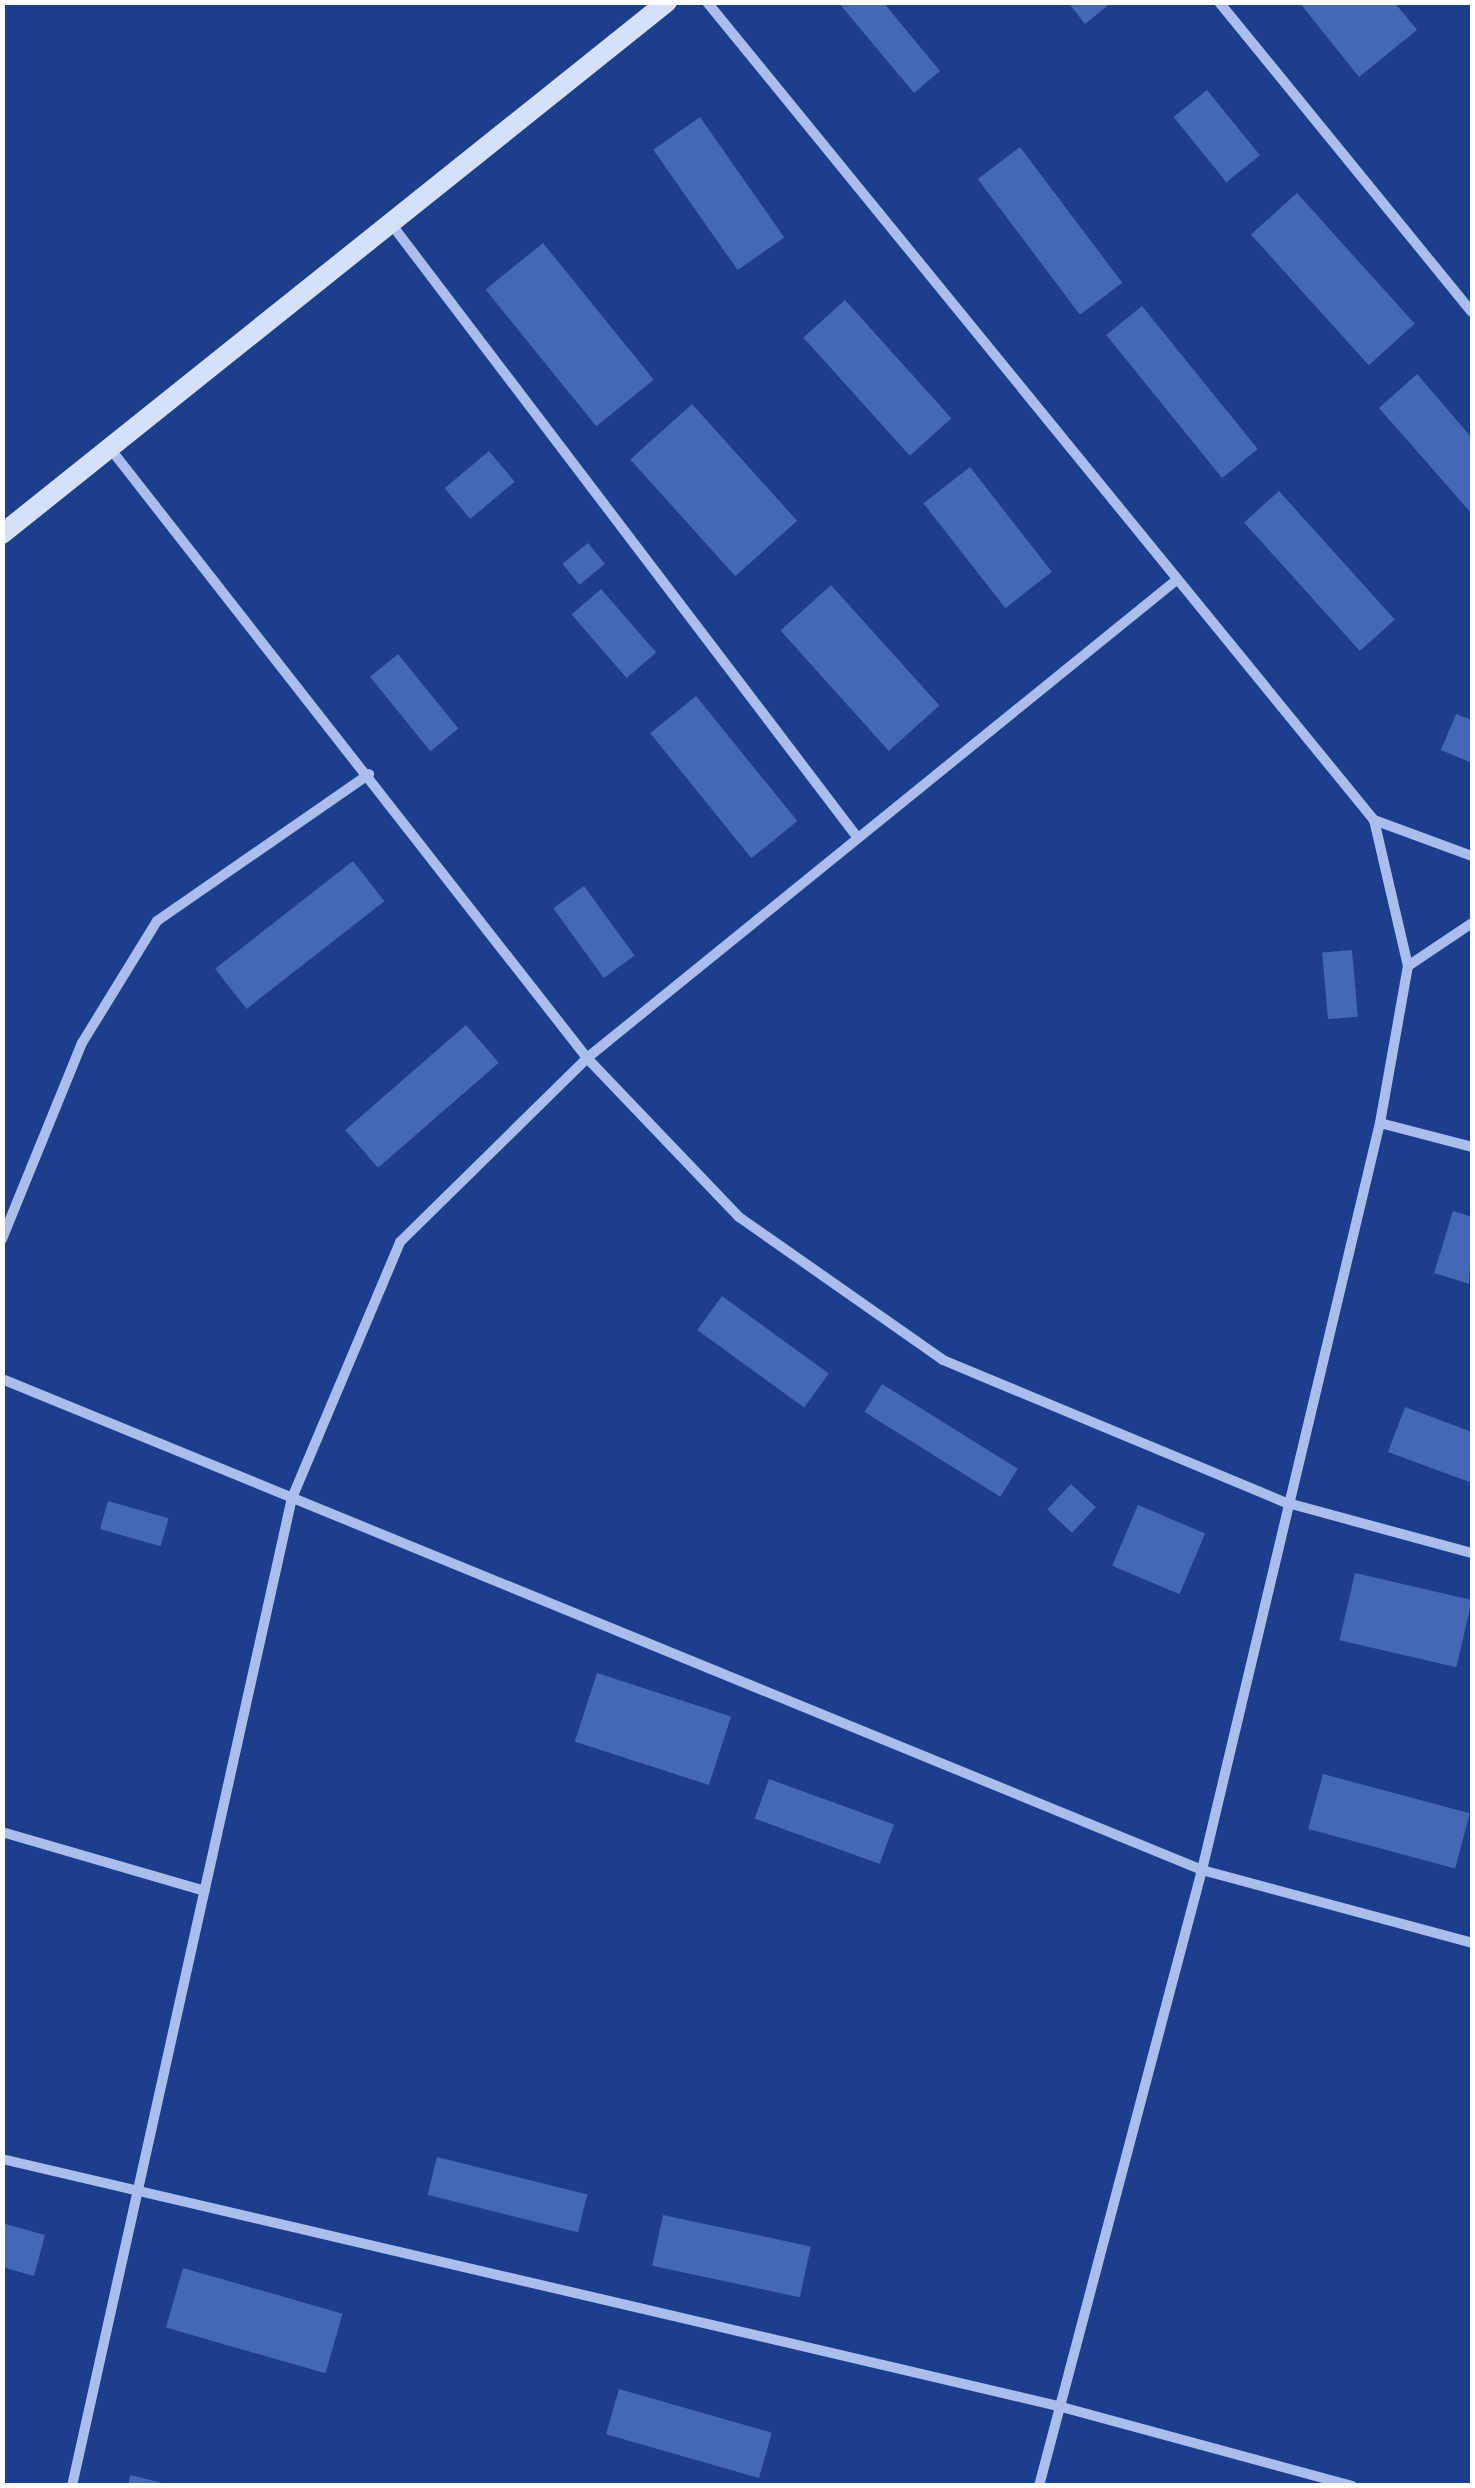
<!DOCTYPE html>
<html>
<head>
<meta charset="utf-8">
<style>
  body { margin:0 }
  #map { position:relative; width:1475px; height:2488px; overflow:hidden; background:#1c3e8c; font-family:Manrope,sans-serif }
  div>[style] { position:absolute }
  .building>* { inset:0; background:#4468b4; transform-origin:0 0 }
  .street>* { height:10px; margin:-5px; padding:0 5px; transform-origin:5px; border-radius:5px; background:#a9beed }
  .secondary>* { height:20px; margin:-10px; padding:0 10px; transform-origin:10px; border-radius:10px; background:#d5e0f9 }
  span { translate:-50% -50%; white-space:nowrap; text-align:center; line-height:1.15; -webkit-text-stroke:10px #1c3e8c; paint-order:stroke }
  .frame { position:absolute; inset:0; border:5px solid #fff; pointer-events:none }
</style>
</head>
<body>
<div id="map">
  <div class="building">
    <div style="clip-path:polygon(838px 2px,883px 2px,940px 71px,914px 93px)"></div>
    <div style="clip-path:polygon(1068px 2px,1112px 2px,1085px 24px)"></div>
    <div style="clip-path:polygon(1299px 2px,1394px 2px,1417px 30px,1359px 77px)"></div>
    <div style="left:1207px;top:90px;width:84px;height:43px;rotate:51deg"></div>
    <div style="left:700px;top:117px;width:147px;height:57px;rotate:55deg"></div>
    <div style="left:1020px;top:147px;width:170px;height:53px;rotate:53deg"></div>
    <div style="left:1297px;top:193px;width:176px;height:62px;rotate:48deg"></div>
    <div style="left:543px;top:243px;width:176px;height:74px;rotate:51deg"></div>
    <div style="left:845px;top:300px;width:159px;height:56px;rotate:48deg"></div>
    <div style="left:1142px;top:306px;width:184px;height:46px;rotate:51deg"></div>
    <div style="clip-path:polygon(1417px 374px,1472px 438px,1472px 514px,1379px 408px)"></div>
    <div style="left:692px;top:404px;width:157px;height:83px;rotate:48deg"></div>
    <div style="left:489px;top:451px;width:40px;height:58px;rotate:50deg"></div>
    <div style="left:970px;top:467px;width:133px;height:59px;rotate:52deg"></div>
    <div style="left:1279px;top:491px;width:173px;height:47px;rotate:48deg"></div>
    <div style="left:588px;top:543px;width:27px;height:33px;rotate:51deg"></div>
    <div style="left:831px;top:585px;width:162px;height:68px;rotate:48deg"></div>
    <div style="left:601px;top:589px;width:84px;height:39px;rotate:49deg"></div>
    <div style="left:398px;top:654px;width:96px;height:36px;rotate:51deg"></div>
    <div style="left:696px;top:696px;width:161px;height:59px;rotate:51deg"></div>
    <div style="clip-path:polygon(1456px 714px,1472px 720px,1472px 763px,1441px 750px)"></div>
    <div style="left:353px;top:861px;width:51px;height:175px;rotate:52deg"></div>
    <div style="left:584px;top:886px;width:86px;height:38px;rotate:54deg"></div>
    <div style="left:1352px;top:950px;width:67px;height:30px;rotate:85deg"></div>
    <div style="left:466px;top:1025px;width:50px;height:160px;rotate:49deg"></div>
    <div style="clip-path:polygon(1453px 1211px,1472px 1217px,1469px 1284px,1434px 1273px)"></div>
    <div style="left:722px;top:1296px;width:132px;height:42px;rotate:36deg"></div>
    <div style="left:882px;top:1384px;width:160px;height:33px;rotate:32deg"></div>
    <div style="clip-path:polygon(1405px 1407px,1472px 1432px,1472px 1483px,1388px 1452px)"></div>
    <div style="left:1071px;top:1484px;width:34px;height:35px;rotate:43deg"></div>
    <div style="left:108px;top:1501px;width:63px;height:29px;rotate:16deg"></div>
    <div style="left:1138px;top:1505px;width:73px;height:66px;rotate:23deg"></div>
    <div style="left:1355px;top:1573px;width:120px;height:69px;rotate:13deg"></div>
    <div style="left:597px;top:1673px;width:141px;height:72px;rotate:18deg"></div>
    <div style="left:1323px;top:1774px;width:152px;height:57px;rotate:15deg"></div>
    <div style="left:769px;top:1779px;width:133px;height:42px;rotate:20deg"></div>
    <div style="left:437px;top:2157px;width:155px;height:39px;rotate:14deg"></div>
    <div style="left:663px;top:2215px;width:151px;height:52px;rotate:12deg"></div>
    <div style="clip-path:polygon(2px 2223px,45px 2235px,34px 2276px,2px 2267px)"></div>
    <div style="left:183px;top:2268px;width:166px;height:62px;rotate:16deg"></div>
    <div style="left:619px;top:2389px;width:159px;height:47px;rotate:16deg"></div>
    <div style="clip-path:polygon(130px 2475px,167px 2484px,167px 2486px,128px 2486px)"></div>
  </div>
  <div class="street">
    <div style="left:707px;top:2px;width:1055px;rotate:50.81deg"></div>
    <div style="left:1374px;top:820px;width:104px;rotate:20.2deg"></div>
    <div style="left:1219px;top:2px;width:400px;rotate:50.8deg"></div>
    <div style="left:389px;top:221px;width:774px;rotate:52.77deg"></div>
    <div style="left:109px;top:447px;width:776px;rotate:51.96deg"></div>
    <div style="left:587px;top:1058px;width:220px;rotate:46.3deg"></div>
    <div style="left:739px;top:1217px;width:249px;rotate:35deg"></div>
    <div style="left:943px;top:1360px;width:369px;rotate:22.6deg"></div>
    <div style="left:1284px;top:1502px;width:195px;rotate:15.2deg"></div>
    <div style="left:1408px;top:966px;width:77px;rotate:-33.9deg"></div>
    <div style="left:1380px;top:1123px;width:95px;rotate:14.6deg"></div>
    <div style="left:2px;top:1239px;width:212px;rotate:-67.8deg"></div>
    <div style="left:82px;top:1043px;width:143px;rotate:-58.4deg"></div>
    <div style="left:157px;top:921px;width:258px;rotate:-34.7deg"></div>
    <div style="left:2px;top:1379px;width:1297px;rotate:22.25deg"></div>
    <div style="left:1202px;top:1870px;width:280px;rotate:15.1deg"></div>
    <div style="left:2px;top:1832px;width:211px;rotate:16.2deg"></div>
    <div style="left:2px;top:2159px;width:1085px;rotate:13.16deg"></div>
    <div style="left:1058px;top:2406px;width:305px;rotate:15.2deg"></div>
    <div style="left:72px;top:2486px;width:1012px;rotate:-77.45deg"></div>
    <div style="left:292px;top:1498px;width:278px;rotate:-67.1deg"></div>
    <div style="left:400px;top:1242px;width:262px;rotate:-44.5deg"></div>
    <div style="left:587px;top:1058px;width:756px;rotate:-39.04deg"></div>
    <div style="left:1039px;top:2486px;width:637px;rotate:-75.18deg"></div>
    <div style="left:1202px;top:1870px;width:768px;rotate:-76.6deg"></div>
    <div style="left:1380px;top:1123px;width:159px;rotate:-79.9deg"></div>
    <div style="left:1408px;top:966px;width:150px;rotate:-103.1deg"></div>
  </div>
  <div class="secondary">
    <div style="left:2px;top:534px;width:852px;rotate:-38.66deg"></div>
  </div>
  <div class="frame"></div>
</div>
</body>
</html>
